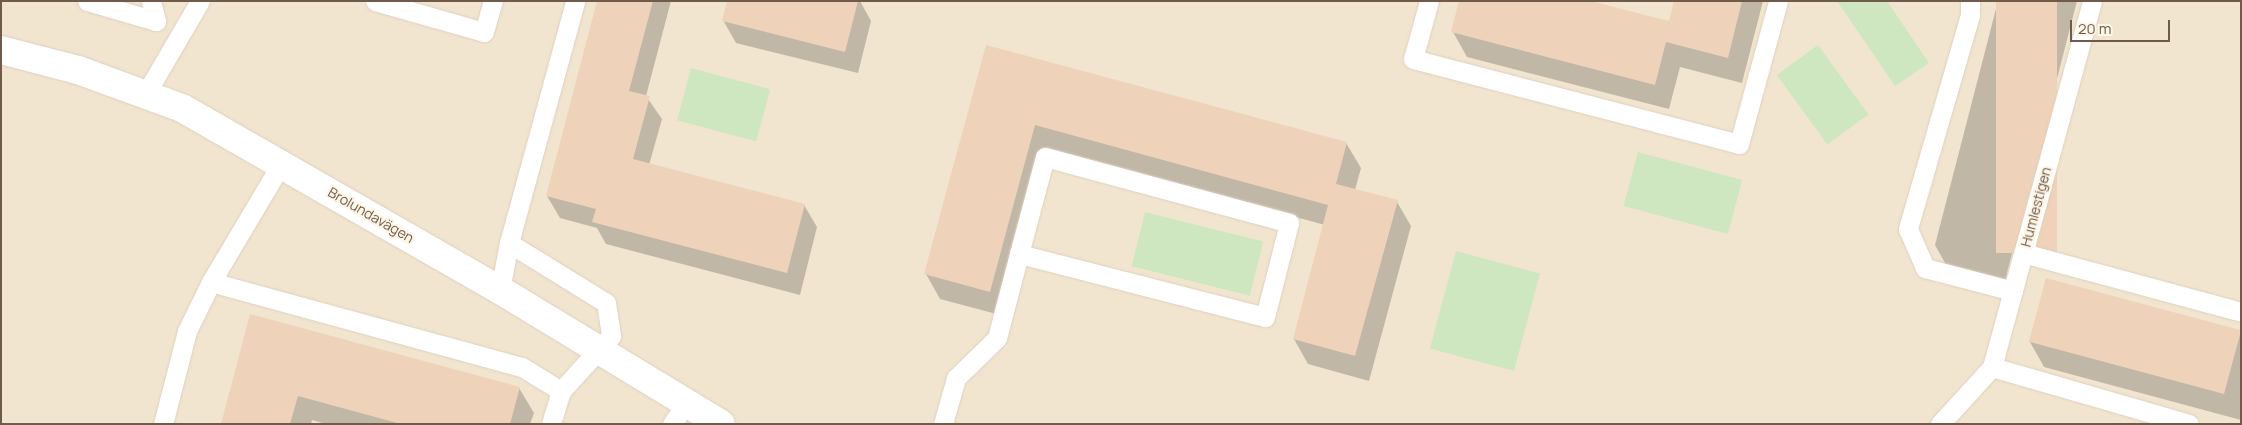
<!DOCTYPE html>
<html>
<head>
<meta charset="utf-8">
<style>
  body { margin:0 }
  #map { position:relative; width:2242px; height:425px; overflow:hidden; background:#fbf2e1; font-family:Manrope,sans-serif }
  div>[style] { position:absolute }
  .residential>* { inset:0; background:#f2e5d0; transform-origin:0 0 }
  .green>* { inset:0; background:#cee7c1; transform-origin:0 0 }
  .shadow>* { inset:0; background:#0003 }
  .building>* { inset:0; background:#efd2ba; transform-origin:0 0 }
  .roads { filter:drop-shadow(0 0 1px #decfbe) drop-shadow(0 0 1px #decfbe) }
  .lane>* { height:19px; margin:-9.5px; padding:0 9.5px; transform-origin:9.5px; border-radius:9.5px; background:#fff }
  .street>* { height:28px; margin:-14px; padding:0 14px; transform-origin:14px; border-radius:14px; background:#fff }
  span { translate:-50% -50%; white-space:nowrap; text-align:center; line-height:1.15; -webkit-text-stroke:4.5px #fef6e7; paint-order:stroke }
  .street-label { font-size:14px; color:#705a4a }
  .frame { position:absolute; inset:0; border:2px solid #705a4a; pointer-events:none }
  .scale { position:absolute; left:2070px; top:20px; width:100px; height:22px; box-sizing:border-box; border:2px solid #705a4a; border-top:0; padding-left:6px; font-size:15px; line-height:18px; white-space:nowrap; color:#705a4a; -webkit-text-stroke:4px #fef6e7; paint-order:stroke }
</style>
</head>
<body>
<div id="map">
  <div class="residential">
    <div style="left:1px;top:1px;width:2240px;height:423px"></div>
  </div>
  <div class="green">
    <div style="clip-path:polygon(1837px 1px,1887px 1px,1929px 63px,1895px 86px)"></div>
    <div style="left:1818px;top:45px;width:86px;height:51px;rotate:54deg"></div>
    <div style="left:691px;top:68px;width:82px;height:54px;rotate:15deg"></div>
    <div style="left:1638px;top:152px;width:108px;height:56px;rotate:15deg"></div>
    <div style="left:1145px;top:212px;width:122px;height:56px;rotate:14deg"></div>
    <div style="left:1456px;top:251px;width:87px;height:101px;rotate:15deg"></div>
  </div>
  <div class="shadow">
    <div style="clip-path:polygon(598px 1px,671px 1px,646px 96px,662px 119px,649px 165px,804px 205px,817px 227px,800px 295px,606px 244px,597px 228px,560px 218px,547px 196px)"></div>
    <div style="clip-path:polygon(728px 1px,860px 1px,871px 21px,858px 73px,736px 43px,723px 20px)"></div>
    <div style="clip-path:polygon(1676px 1px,1763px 1px,1742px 83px,1680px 67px,1669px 109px,1467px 57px,1453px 32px,1670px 23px)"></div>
    <div style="clip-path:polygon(1998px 1px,2077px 1px,2004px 285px,1949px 270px,1935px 245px)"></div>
    <div style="clip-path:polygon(987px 46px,1346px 143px,1361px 168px,1355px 190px,1397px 202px,1411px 226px,1369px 381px,1308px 364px,1294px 339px,1325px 225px,1049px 150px,1004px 316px,940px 299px,926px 274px)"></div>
    <div style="clip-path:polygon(251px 315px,519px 388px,534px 413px,530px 424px,326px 424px,312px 420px,311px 424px,222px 424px)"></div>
    <div style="clip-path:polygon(2241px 332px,2241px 420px,2044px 367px,2030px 342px)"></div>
  </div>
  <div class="building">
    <div style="clip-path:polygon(597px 1px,653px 1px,629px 91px,650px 96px,633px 159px,805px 204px,787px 273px,592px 222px,596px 209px,546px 196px)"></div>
    <div style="clip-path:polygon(727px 1px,858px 1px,845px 52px,722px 21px)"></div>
    <div style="clip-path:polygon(1459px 1px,1591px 1px,1669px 21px,1674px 1px,1742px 1px,1728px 58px,1666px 42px,1655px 85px,1451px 32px)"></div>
    <div style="left:1996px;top:1px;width:61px;height:252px"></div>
    <div style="clip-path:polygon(986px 45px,1347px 142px,1336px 184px,1398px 200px,1355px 356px,1293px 339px,1328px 205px,1035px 125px,990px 292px,924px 274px)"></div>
    <div style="left:2046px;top:278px;width:202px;height:66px;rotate:15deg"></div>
    <div style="clip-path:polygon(250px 314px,520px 387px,510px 424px,401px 424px,298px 396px,290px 424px,221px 424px)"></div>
  </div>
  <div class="roads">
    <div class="lane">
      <div style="left:87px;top:1px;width:72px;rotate:16.2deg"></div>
      <div style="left:156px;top:21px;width:21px;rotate:-104deg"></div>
      <div style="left:375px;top:1px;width:113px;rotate:15.9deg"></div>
      <div style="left:484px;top:32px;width:32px;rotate:-74deg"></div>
      <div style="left:1429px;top:1px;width:60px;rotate:105.4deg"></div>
      <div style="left:1413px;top:59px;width:337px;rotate:14.6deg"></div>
      <div style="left:1739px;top:144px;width:148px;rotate:-74.7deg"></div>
      <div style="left:1970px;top:1px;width:14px;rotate:90deg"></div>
      <div style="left:1970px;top:15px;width:223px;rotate:106.2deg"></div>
      <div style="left:1908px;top:229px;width:43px;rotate:66.4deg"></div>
      <div style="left:1925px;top:268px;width:91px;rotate:14.6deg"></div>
      <div style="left:145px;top:95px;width:109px;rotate:-59.7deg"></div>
      <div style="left:509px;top:243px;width:114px;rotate:31.7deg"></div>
      <div style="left:606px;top:303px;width:33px;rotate:81deg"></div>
      <div style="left:611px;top:336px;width:74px;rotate:132.3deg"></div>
      <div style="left:561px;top:391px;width:34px;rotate:107deg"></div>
      <div style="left:2023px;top:253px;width:226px;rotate:15.1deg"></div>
      <div style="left:211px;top:282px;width:137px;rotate:-59.3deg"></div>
      <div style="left:500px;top:290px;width:48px;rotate:-79.2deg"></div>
      <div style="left:509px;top:243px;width:251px;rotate:-74.7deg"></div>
      <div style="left:1992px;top:367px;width:205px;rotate:16.1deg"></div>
      <div style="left:163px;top:424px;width:96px;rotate:-75.5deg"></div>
      <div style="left:187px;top:331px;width:55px;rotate:-63.9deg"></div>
      <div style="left:211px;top:282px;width:322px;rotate:15.3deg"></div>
      <div style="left:522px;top:367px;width:46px;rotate:31.6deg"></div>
      <div style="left:672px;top:424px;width:25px;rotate:-56deg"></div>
      <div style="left:943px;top:424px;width:48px;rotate:-74.2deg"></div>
      <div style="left:956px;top:378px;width:57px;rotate:-44.3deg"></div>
      <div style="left:997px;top:338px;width:87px;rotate:-75.3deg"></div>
      <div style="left:1019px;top:254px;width:100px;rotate:-75deg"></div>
      <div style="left:1045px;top:157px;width:253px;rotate:15.1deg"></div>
      <div style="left:1289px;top:223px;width:97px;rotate:104.3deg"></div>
      <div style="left:1265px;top:317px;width:254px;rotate:-165.6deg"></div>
      <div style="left:1940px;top:424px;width:77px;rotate:-47.6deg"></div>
      <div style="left:1992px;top:367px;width:379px;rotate:-74.7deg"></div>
    </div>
    <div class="street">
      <div style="left:1px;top:50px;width:80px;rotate:14.6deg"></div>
      <div style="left:78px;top:70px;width:111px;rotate:20.1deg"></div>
      <div style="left:182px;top:108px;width:366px;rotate:29.8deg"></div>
      <div style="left:500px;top:290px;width:258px;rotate:31.2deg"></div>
    </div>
  </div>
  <div class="street-label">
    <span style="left:2036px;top:207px;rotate:-75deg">Humlestigen</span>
    <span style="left:371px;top:215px;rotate:30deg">Brolundavägen</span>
  </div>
  <div class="frame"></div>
  <div class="scale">20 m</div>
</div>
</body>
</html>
